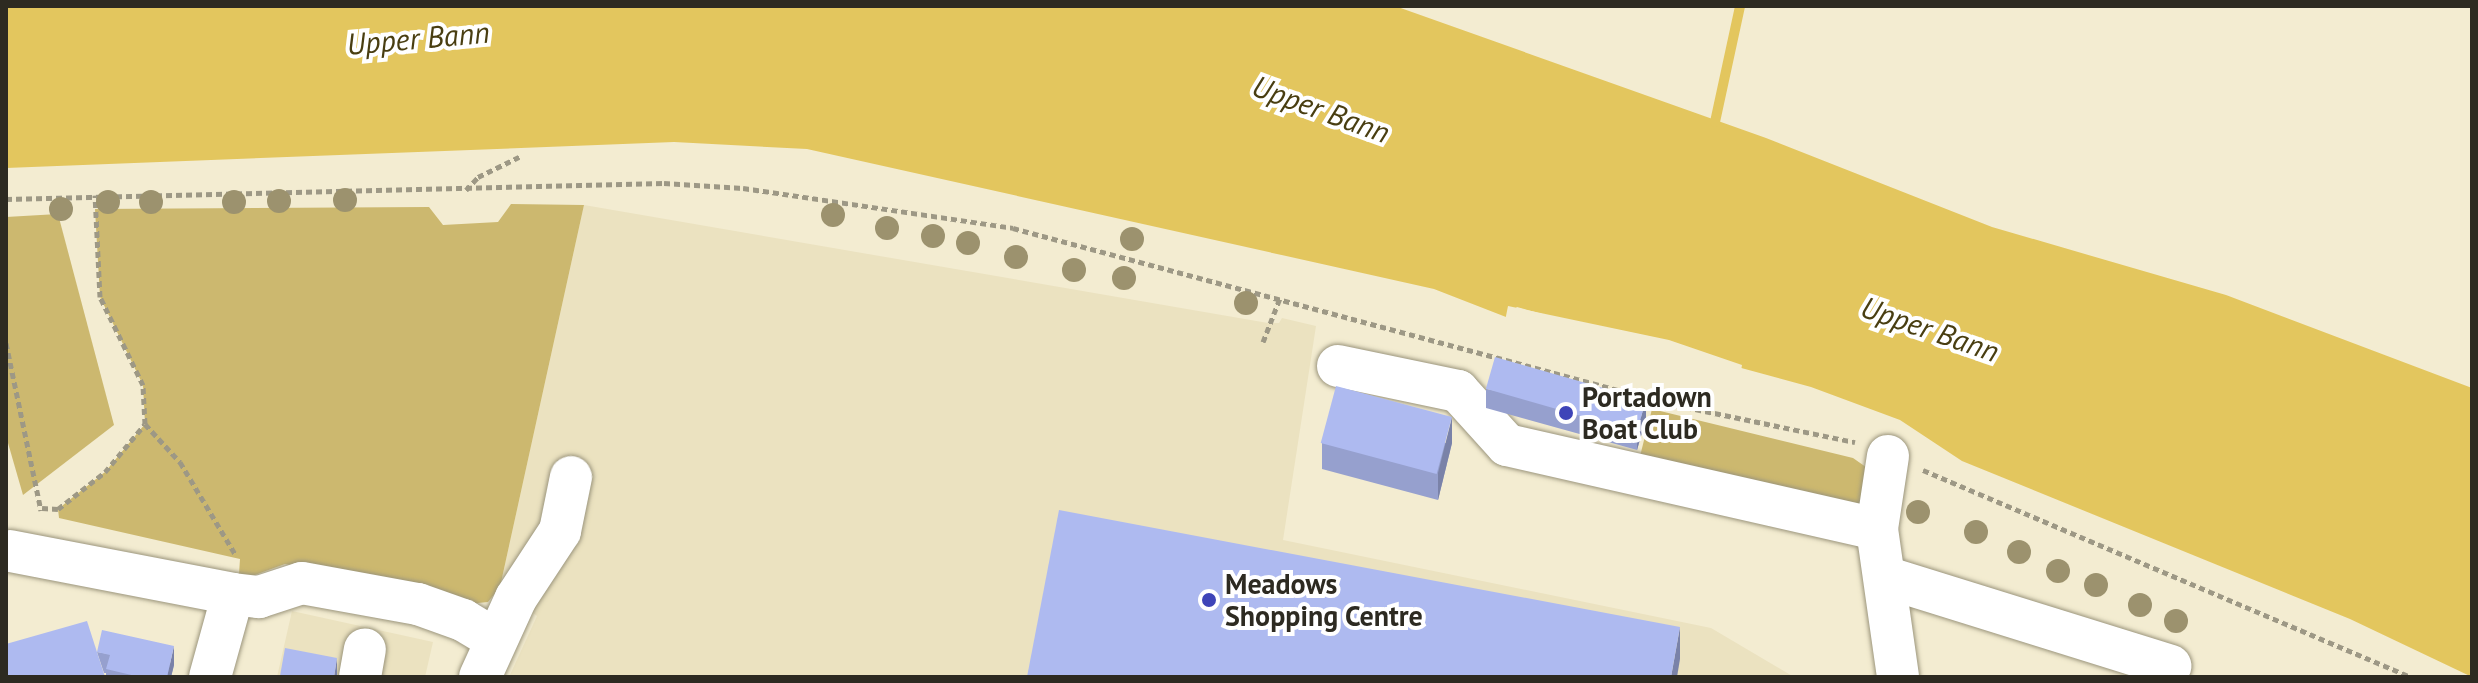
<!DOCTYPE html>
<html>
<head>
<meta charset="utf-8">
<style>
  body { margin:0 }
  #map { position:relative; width:2478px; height:683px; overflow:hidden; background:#f3ecd1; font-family:"PT Sans",sans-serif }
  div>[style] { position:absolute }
  .built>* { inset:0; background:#ebe2c0 }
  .green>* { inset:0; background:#ccb86f }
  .water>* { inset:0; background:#e3c65e }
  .pier>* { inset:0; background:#f3ecd1 }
  .stream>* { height:10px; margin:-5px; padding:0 5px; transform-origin:5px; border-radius:5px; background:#e3c65e }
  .path>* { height:5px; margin-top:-2.5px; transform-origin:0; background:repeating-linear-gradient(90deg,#9d9885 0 6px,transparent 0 10px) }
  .roads { filter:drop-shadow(0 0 2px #9b957c) drop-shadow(0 0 2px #9b957c) }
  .minor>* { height:42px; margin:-21px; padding:0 21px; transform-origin:21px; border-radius:21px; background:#fff }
  .trees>* { width:24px; height:24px; margin:-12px; border-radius:50%; background:#9c926e }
  .wall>* { inset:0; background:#96a0ce }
  .shaded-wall>* { inset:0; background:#7a82a8 }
  .building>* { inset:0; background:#aebaf0; transform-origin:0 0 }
  .dots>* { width:22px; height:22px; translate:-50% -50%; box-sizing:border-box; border:4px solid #fff; border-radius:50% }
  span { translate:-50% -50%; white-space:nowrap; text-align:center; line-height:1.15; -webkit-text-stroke:8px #fff; paint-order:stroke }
  .poi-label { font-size:28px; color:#2d2a21; font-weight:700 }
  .left { translate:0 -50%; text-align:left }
  .water-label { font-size:30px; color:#493e11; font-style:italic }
  .frame { position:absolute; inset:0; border:8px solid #2d2a21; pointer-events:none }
</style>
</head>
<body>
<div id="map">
  <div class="built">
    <div style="clip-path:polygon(584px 205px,1268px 323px,1279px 323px,1282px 318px,1316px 326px,1283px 540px,1711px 628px,1794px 677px,509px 677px,537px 616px,500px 587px)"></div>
    <div style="clip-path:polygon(292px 611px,433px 642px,425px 677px,277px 677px)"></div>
  </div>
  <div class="green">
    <div style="clip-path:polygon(511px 204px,584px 205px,500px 587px,488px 602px,468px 604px,425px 587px,285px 564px,244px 579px,239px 574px,240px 559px,59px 518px,58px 509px,105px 472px,145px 424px,143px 385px,100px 297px,95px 209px,429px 207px,443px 225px,498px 222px)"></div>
    <div style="clip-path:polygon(58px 214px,114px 425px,23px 495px,6px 436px,6px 217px)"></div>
    <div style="clip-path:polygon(1652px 409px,1853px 458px,1873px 472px,1863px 515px,1639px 460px)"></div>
  </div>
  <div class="water">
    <div style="clip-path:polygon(6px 6px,1395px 6px,1766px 138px,1992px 227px,2226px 295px,2472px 388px,2472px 677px,2350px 619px,1962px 461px,1900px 420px,1811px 387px,1517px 307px,1506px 317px,1434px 289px,807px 149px,674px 142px,6px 168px)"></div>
  </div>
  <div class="pier">
    <div style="clip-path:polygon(1508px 306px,1669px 340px,1742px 365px,1741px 371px,1518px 312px,1505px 321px)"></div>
  </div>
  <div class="stream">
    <div style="left:1715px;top:122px;width:119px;rotate:-77.8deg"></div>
  </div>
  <div class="path">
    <div style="left:466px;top:190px;width:18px;rotate:-47deg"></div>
    <div style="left:478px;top:177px;width:46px;rotate:-26deg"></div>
    <div style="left:6px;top:199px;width:658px;rotate:-1.39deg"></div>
    <div style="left:664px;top:183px;width:79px;rotate:3.6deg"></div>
    <div style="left:743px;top:188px;width:273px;rotate:8.4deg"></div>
    <div style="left:1013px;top:228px;width:676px;rotate:15deg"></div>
    <div style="left:1666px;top:403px;width:193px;rotate:11.7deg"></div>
    <div style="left:1263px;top:342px;width:47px;rotate:-68.9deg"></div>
    <div style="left:6px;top:343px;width:171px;rotate:78.2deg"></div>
    <div style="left:145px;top:424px;width:52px;rotate:47.4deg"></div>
    <div style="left:180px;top:462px;width:107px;rotate:59.1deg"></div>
    <div style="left:1923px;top:470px;width:530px;rotate:22.99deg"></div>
    <div style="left:42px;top:508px;width:16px;rotate:4deg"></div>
    <div style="left:58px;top:509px;width:60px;rotate:-38.2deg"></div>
    <div style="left:105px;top:472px;width:62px;rotate:-50.2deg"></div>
    <div style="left:145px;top:424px;width:39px;rotate:-93deg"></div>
    <div style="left:143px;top:385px;width:98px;rotate:-116deg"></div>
    <div style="left:100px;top:297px;width:102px;rotate:-92.8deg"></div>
  </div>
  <div class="roads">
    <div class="minor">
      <div style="left:1338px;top:366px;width:123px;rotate:11.8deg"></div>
      <div style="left:1458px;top:391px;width:73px;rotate:47.8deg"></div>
      <div style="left:1507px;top:445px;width:379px;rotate:12.8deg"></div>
      <div style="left:1888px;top:456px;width:74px;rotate:98.6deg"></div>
      <div style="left:1877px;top:529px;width:149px;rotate:81.9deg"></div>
      <div style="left:10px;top:551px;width:227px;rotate:10.9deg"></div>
      <div style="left:233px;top:594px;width:26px;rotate:7deg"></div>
      <div style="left:259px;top:597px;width:45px;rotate:-18deg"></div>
      <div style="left:302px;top:583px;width:118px;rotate:10.3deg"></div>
      <div style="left:418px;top:604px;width:48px;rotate:19.6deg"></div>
      <div style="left:463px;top:620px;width:37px;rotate:31deg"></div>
      <div style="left:1885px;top:577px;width:299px;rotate:17.3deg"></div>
      <div style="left:210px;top:677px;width:86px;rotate:-74.5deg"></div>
      <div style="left:360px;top:677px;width:28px;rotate:-80deg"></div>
      <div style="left:480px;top:677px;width:87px;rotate:-65.5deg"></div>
      <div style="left:516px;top:598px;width:80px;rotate:-56.7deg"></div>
      <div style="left:560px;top:531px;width:55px;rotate:-78.5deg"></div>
    </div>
  </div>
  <div class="trees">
    <div style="left:345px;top:200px"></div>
    <div style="left:279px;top:201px"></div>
    <div style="left:108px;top:202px"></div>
    <div style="left:151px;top:202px"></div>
    <div style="left:234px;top:202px"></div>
    <div style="left:61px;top:209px"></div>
    <div style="left:833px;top:215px"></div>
    <div style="left:887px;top:228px"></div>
    <div style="left:933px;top:236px"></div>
    <div style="left:1132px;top:239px"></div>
    <div style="left:968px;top:243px"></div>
    <div style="left:1016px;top:257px"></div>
    <div style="left:1074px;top:270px"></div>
    <div style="left:1124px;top:278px"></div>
    <div style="left:1246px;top:303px"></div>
    <div style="left:1918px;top:512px"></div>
    <div style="left:1976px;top:532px"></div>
    <div style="left:2019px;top:552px"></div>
    <div style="left:2058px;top:571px"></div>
    <div style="left:2096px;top:585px"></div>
    <div style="left:2140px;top:605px"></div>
    <div style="left:2176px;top:621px"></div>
  </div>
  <div class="wall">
    <div style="clip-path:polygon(1486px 389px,1646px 418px,1637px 450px,1486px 408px)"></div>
    <div style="clip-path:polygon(1322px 443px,1452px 443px,1438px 500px,1322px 469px)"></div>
    <div style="clip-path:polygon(97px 652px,174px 665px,171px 677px,106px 677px,106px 673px,104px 673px)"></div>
  </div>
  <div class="shaded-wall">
    <div style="clip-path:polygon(1646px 399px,1646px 418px,1637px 450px,1637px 431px)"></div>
    <div style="clip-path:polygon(1452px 417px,1452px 443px,1438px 500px,1438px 473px)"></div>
    <div style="clip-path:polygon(1680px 627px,1680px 659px,1677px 677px,1671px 677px)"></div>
    <div style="clip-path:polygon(174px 646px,174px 665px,171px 677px,167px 677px)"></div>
    <div style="clip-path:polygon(337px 658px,337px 677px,334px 677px)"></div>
  </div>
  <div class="building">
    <div style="left:1495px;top:357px;width:157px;height:33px;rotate:16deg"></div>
    <div style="left:1336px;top:386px;width:120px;height:59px;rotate:15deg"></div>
    <div style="clip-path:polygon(1059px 510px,1680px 627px,1671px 677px,1027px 677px)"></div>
    <div style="clip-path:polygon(87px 621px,105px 677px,6px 677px,6px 644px)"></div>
    <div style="clip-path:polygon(102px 630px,174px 646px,167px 677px,140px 677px,106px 669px,110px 655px,97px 652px)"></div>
    <div style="clip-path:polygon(285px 648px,337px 658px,334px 677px,280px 676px)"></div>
  </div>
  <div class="dots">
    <div style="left:1566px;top:413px;background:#3e44b8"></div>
    <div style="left:1209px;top:600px;background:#3e44b8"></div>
  </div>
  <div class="poi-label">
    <span class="left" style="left:1582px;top:413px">Portadown<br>Boat Club</span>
    <span class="left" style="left:1225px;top:600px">Meadows<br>Shopping Centre</span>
  </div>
  <div class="water-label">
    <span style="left:418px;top:38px;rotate:-5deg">Upper Bann</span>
    <span style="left:1321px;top:109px;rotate:20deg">Upper Bann</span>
    <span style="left:1930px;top:329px;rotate:19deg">Upper Bann</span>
  </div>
  <div class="frame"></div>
</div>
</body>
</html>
